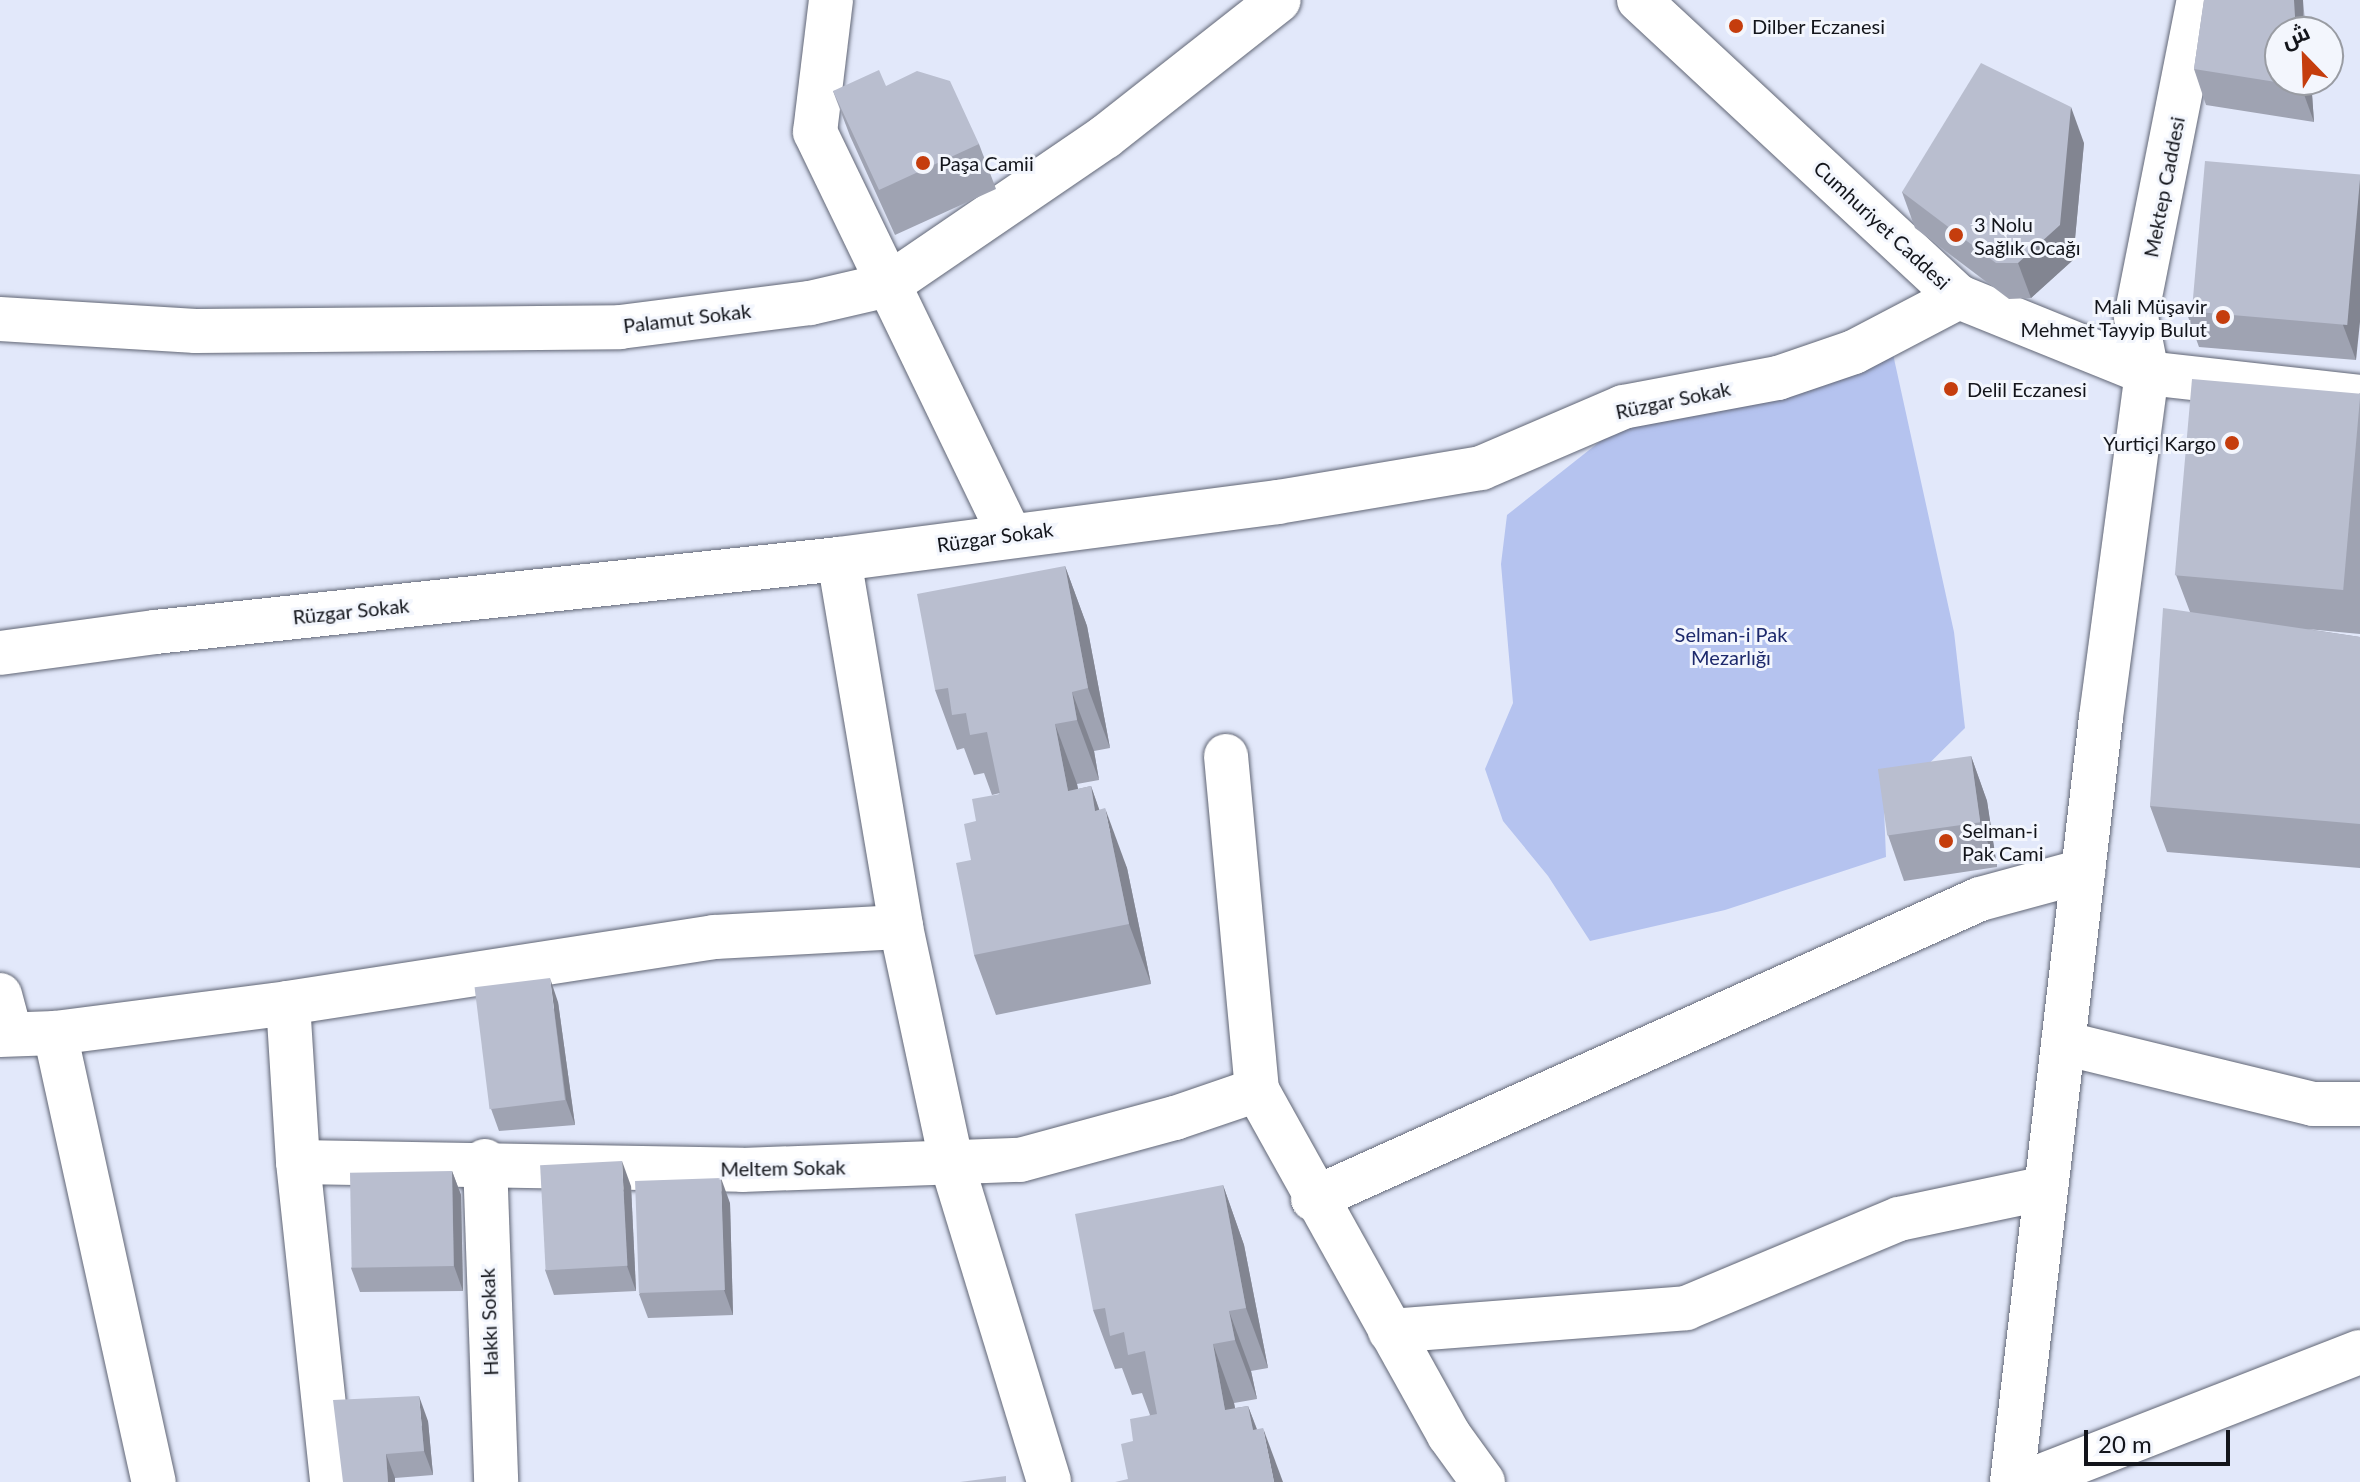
<!DOCTYPE html>
<html>
<head>
<meta charset="utf-8">
<style>
  body { margin:0 }
  #map { position:relative; width:2360px; height:1482px; overflow:hidden; background:#e2e8fa; font-family:Lato,Cairo,sans-serif }
  div>[style] { position:absolute }
  .green>* { inset:0; background:#b5c3ef }
  .roads { filter:drop-shadow(0 0 2px #616675) drop-shadow(0 0 2px #616675) }
  .street>* { height:44px; margin:-22px; padding:0 22px; transform-origin:22px; border-radius:22px; background:#fff }
  .secondary>* { height:44px; margin:-22px; padding:0 22px; transform-origin:22px; border-radius:22px; background:#fff }
  .wall>* { inset:0; background:#9fa3b2 }
  .shaded-wall>* { inset:0; background:#828591; transform-origin:0 0 }
  .building>* { inset:0; background:#b9becf; transform-origin:0 0 }
  .dots>* { width:22px; height:22px; translate:-50% -50%; box-sizing:border-box; border:4px solid #f3f6fd; border-radius:50% }
  span { translate:-50% -50%; white-space:nowrap; text-align:center; line-height:1.15; -webkit-text-stroke:6px #f3f6fd; paint-order:stroke }
  .poi-label { font-size:20px; color:#13151b }
  .left { translate:0 -50%; text-align:left }
  .right { translate:-100% -50%; text-align:right }
  .street-label { font-size:20px; color:#13151b }
  .park-label { font-size:20px; color:#1d296c }
  .north { position:absolute; left:2264px; top:16px; width:80px; height:80px; box-sizing:border-box; background:#f3f6fd; border:2px solid #999ca3; border-radius:50%; rotate:337deg; font-size:22px; font-weight:700; line-height:32px; text-align:center; color:#13151b }
  .north::after { content:''; display:block; margin:auto; width:28px; height:36px; background:#c53d0d; clip-path:polygon(50% 0,100% 100%,50% 72%,0 100%) }
  .scale { position:absolute; left:2084px; top:1430px; width:146px; height:36px; box-sizing:border-box; border:4px solid #13151b; border-top:0; padding-left:10px; font-size:24px; line-height:28px; white-space:nowrap; color:#13151b; -webkit-text-stroke:6px #f3f6fd; paint-order:stroke }
</style>
</head>
<body>
<div id="map">
  <div class="green">
    <div style="clip-path:polygon(1893px 354px,1954px 632px,1965px 728px,1884px 808px,1886px 857px,1725px 910px,1590px 941px,1548px 876px,1503px 821px,1485px 769px,1513px 703px,1501px 564px,1507px 515px,1617px 428px)"></div>
  </div>
  <div class="roads">
    <div class="street">
      <div style="left:831px;top:0;width:133px;rotate:96.9deg"></div>
      <div style="left:815px;top:132px;width:446px;rotate:64.2deg"></div>
      <div style="left:0;top:319px;width:196px;rotate:3.5deg"></div>
      <div style="left:196px;top:331px;width:424px;rotate:-0.5deg"></div>
      <div style="left:620px;top:327px;width:192px;rotate:-7.2deg"></div>
      <div style="left:810px;top:303px;width:80px;rotate:-13deg"></div>
      <div style="left:888px;top:285px;width:263px;rotate:-34.3deg"></div>
      <div style="left:1105px;top:137px;width:221px;rotate:-38.2deg"></div>
      <div style="left:839px;top:559px;width:373px;rotate:80.4deg"></div>
      <div style="left:901px;top:927px;width:242px;rotate:77.9deg"></div>
      <div style="left:952px;top:1164px;width:332px;rotate:73deg"></div>
      <div style="left:0;top:653px;width:156px;rotate:-7.7deg"></div>
      <div style="left:155px;top:632px;width:688px;rotate:-6.09deg"></div>
      <div style="left:839px;top:559px;width:443px;rotate:-7.4deg"></div>
      <div style="left:1278px;top:502px;width:206px;rotate:-9.5deg"></div>
      <div style="left:1481px;top:468px;width:155px;rotate:-23.2deg"></div>
      <div style="left:1623px;top:407px;width:158px;rotate:-10.6deg"></div>
      <div style="left:1778px;top:378px;width:80px;rotate:-18.9deg"></div>
      <div style="left:1854px;top:352px;width:119px;rotate:-27.6deg"></div>
      <div style="left:1226px;top:756px;width:335px;rotate:84.7deg"></div>
      <div style="left:1257px;top:1090px;width:395px;rotate:60.9deg"></div>
      <div style="left:1449px;top:1435px;width:58px;rotate:54.1deg"></div>
      <div style="left:0;top:995px;width:39px;rotate:75deg"></div>
      <div style="left:288px;top:1003px;width:159px;rotate:86.4deg"></div>
      <div style="left:298px;top:1162px;width:322px;rotate:83.9deg"></div>
      <div style="left:55px;top:1033px;width:460px;rotate:77.6deg"></div>
      <div style="left:0;top:1035px;width:55px;rotate:-2.1deg"></div>
      <div style="left:55px;top:1033px;width:235px;rotate:-7.3deg"></div>
      <div style="left:288px;top:1003px;width:431px;rotate:-8.8deg"></div>
      <div style="left:714px;top:937px;width:187px;rotate:-3.1deg"></div>
      <div style="left:2063px;top:1043px;width:257px;rotate:13.7deg"></div>
      <div style="left:2313px;top:1104px;width:47px"></div>
      <div style="left:485px;top:1161px;width:321px;rotate:88deg"></div>
      <div style="left:298px;top:1162px;width:444px;rotate:1deg"></div>
      <div style="left:742px;top:1170px;width:278px;rotate:-2.1deg"></div>
      <div style="left:1020px;top:1160px;width:161px;rotate:-15.2deg"></div>
      <div style="left:1175px;top:1118px;width:87px;rotate:-18.9deg"></div>
      <div style="left:1313px;top:1199px;width:731px;rotate:-24.22deg"></div>
      <div style="left:1980px;top:899px;width:107px;rotate:-15.2deg"></div>
      <div style="left:1390px;top:1331px;width:297px;rotate:-4.4deg"></div>
      <div style="left:1686px;top:1308px;width:231px;rotate:-22.7deg"></div>
      <div style="left:1899px;top:1219px;width:150px;rotate:-11.9deg"></div>
      <div style="left:2012px;top:1482px;width:770px;rotate:-83.36deg"></div>
      <div style="left:2101px;top:717px;width:347px;rotate:-82.4deg"></div>
      <div style="left:2026px;top:1482px;width:358px;rotate:-21.3deg"></div>
    </div>
    <div class="secondary">
      <div style="left:1639px;top:0;width:437px;rotate:42.9deg"></div>
      <div style="left:1959px;top:297px;width:203px;rotate:22deg"></div>
      <div style="left:2147px;top:373px;width:214px;rotate:6.4deg"></div>
      <div style="left:2147px;top:373px;width:57px;rotate:-101.1deg"></div>
      <div style="left:2136px;top:317px;width:323px;rotate:-78.8deg"></div>
    </div>
  </div>
  <div class="wall">
    <div style="clip-path:polygon(2204px 0,2303px 0,2306px 32px,2280px 80px,2311px 80px,2314px 122px,2206px 105px,2194px 69px)"></div>
    <div style="clip-path:polygon(886px 86px,979px 144px,996px 189px,895px 235px,850px 136px,833px 91px)"></div>
    <div style="clip-path:polygon(2084px 143px,2073px 260px,2031px 298px,2009px 299px,1915px 228px,1902px 192px)"></div>
    <div style="clip-path:polygon(2360px 175px,2356px 360px,2199px 347px,2186px 311px)"></div>
    <div style="clip-path:polygon(2360px 393px,2360px 634px,2307px 629px,2360px 637px,2360px 868px,2167px 852px,2150px 806px,2190px 612px,2176px 575px)"></div>
    <div style="clip-path:polygon(1065px 566px,1087px 626px,1110px 748px,1094px 751px,1099px 780px,1077px 784px,1078px 789px,1091px 786px,1099px 810px,1127px 868px,1151px 984px,996px 1015px,974px 955px,971px 860px,976px 821px,1000px 793px,992px 795px,984px 773px,974px 775px,964px 748px,957px 750px,935px 690px)"></div>
    <div style="clip-path:polygon(1971px 756px,1987px 801px,1997px 867px,1904px 881px,1888px 835px)"></div>
    <div style="clip-path:polygon(558px 1002px,575px 1125px,499px 1131px,490px 1106px)"></div>
    <div style="clip-path:polygon(452px 1171px,461px 1195px,463px 1291px,360px 1292px,351px 1268px)"></div>
    <div style="clip-path:polygon(1223px 1185px,1244px 1245px,1268px 1368px,1251px 1371px,1257px 1399px,1234px 1403px,1235px 1408px,1248px 1406px,1257px 1429px,1128px 1479px,1133px 1441px,1150px 1415px,1142px 1393px,1132px 1395px,1122px 1368px,1115px 1369px,1093px 1310px)"></div>
    <div style="clip-path:polygon(631px 1186px,636px 1291px,554px 1295px,545px 1270px)"></div>
    <div style="clip-path:polygon(730px 1203px,733px 1315px,648px 1318px,639px 1294px)"></div>
    <div style="clip-path:polygon(428px 1421px,433px 1475px,395px 1478px,395px 1482px,343px 1482px)"></div>
  </div>
  <div class="shaded-wall">
    <div style="left:2294px;top:0;width:9px;height:32px"></div>
    <div style="clip-path:polygon(2301px 80px,2311px 80px,2314px 122px,2301px 86px)"></div>
    <div style="clip-path:polygon(2071px 107px,2084px 143px,2073px 260px,2031px 298px,2018px 263px)"></div>
    <div style="clip-path:polygon(2360px 175px,2360px 322px,2356px 360px,2343px 325px)"></div>
    <div style="clip-path:polygon(1065px 566px,1087px 626px,1110px 748px,1088px 688px)"></div>
    <div style="clip-path:polygon(1072px 692px,1094px 751px,1099px 780px,1077px 720px)"></div>
    <div style="clip-path:polygon(1055px 724px,1077px 784px,1090px 850px,1068px 791px)"></div>
    <div style="clip-path:polygon(1971px 756px,1987px 801px,1997px 867px,1980px 822px)"></div>
    <div style="clip-path:polygon(1091px 786px,1112px 846px,1095px 811px)"></div>
    <div style="clip-path:polygon(1105px 808px,1127px 868px,1151px 984px,1129px 924px)"></div>
    <div style="clip-path:polygon(550px 978px,558px 1002px,575px 1125px,566px 1100px)"></div>
    <div style="clip-path:polygon(622px 1161px,631px 1186px,636px 1291px,627px 1266px)"></div>
    <div style="clip-path:polygon(452px 1171px,461px 1195px,463px 1291px,454px 1266px)"></div>
    <div style="clip-path:polygon(721px 1178px,730px 1203px,733px 1315px,724px 1290px)"></div>
    <div style="clip-path:polygon(1223px 1185px,1244px 1245px,1268px 1368px,1246px 1308px)"></div>
    <div style="clip-path:polygon(1229px 1311px,1251px 1371px,1257px 1399px,1235px 1340px)"></div>
    <div style="clip-path:polygon(1213px 1344px,1234px 1403px,1247px 1470px,1225px 1410px)"></div>
    <div style="clip-path:polygon(419px 1396px,428px 1421px,433px 1475px,424px 1451px)"></div>
    <div style="clip-path:polygon(1248px 1406px,1270px 1465px,1253px 1430px)"></div>
    <div style="clip-path:polygon(1263px 1428px,1283px 1482px,1274px 1482px)"></div>
    <div style="clip-path:polygon(386px 1454px,395px 1478px,395px 1482px,388px 1482px)"></div>
  </div>
  <div class="building">
    <div style="clip-path:polygon(2204px 0,2294px 0,2296px 32px,2280px 32px,2280px 80px,2301px 80px,2301px 86px,2194px 69px)"></div>
    <div style="clip-path:polygon(1981px 63px,2071px 107px,2060px 225px,2018px 263px,1996px 263px,1902px 192px)"></div>
    <div style="clip-path:polygon(879px 70px,886px 86px,917px 71px,950px 81px,979px 144px,879px 190px,833px 91px)"></div>
    <div style="left:2205px;top:161px;width:156px;height:151px;rotate:5deg"></div>
    <div style="left:2192px;top:379px;width:169px;height:197px;rotate:5deg"></div>
    <div style="clip-path:polygon(1065px 566px,1088px 688px,1072px 692px,1077px 720px,1055px 724px,1068px 791px,1091px 786px,1095px 811px,1105px 808px,1129px 924px,974px 955px,956px 863px,971px 860px,964px 824px,976px 821px,972px 799px,1000px 794px,987px 732px,970px 735px,966px 713px,952px 715px,948px 688px,935px 690px,917px 594px)"></div>
    <div style="clip-path:polygon(2163px 608px,2360px 637px,2360px 824px,2150px 806px)"></div>
    <div style="left:1971px;top:756px;width:67px;height:94px;rotate:82deg"></div>
    <div style="left:550px;top:978px;width:123px;height:76px;rotate:83deg"></div>
    <div style="left:622px;top:1161px;width:105px;height:82px;rotate:87deg"></div>
    <div style="left:452px;top:1171px;width:95px;height:102px;rotate:89deg"></div>
    <div style="left:721px;top:1178px;width:112px;height:86px;rotate:88deg"></div>
    <div style="clip-path:polygon(1223px 1185px,1246px 1308px,1229px 1311px,1235px 1340px,1213px 1344px,1225px 1410px,1248px 1406px,1253px 1430px,1263px 1428px,1274px 1482px,1115px 1482px,1128px 1479px,1121px 1444px,1133px 1441px,1130px 1419px,1157px 1414px,1145px 1351px,1128px 1355px,1124px 1332px,1110px 1336px,1105px 1308px,1093px 1310px,1075px 1214px)"></div>
    <div style="clip-path:polygon(419px 1396px,424px 1451px,386px 1454px,388px 1482px,343px 1482px,333px 1400px)"></div>
    <div style="clip-path:polygon(1006px 1476px,1006px 1482px,960px 1482px)"></div>
  </div>
  <div class="dots">
    <div style="left:1736px;top:26px;background:#c53d0d"></div>
    <div style="left:923px;top:163px;background:#c53d0d"></div>
    <div style="left:1956px;top:235px;background:#c53d0d"></div>
    <div style="left:2223px;top:317px;background:#c53d0d"></div>
    <div style="left:1951px;top:389px;background:#c53d0d"></div>
    <div style="left:2232px;top:443px;background:#c53d0d"></div>
    <div style="left:1946px;top:841px;background:#c53d0d"></div>
  </div>
  <div class="poi-label">
    <span class="left" style="left:1752px;top:26px">Dilber Eczanesi</span>
    <span class="left" style="left:939px;top:163px">Paşa Camii</span>
    <span class="left" style="left:1974px;top:236px">3 Nolu<br>Sağlık Ocağı</span>
    <span class="right" style="left:2207px;top:318px">Mali Müşavir<br>Mehmet Tayyip Bulut</span>
    <span class="left" style="left:1967px;top:389px">Delil Eczanesi</span>
    <span class="right" style="left:2216px;top:443px">Yurtiçi Kargo</span>
    <span class="left" style="left:1962px;top:842px">Selman-i<br>Pak Cami</span>
  </div>
  <div class="street-label">
    <span style="left:2164px;top:187px;rotate:-79deg">Mektep Caddesi</span>
    <span style="left:1882px;top:225px;rotate:43deg">Cumhuriyet Caddesi</span>
    <span style="left:687px;top:318px;rotate:-7deg">Palamut Sokak</span>
    <span style="left:1673px;top:400px;rotate:-12deg">Rüzgar Sokak</span>
    <span style="left:995px;top:537px;rotate:-8deg">Rüzgar Sokak</span>
    <span style="left:351px;top:611px;rotate:-6deg">Rüzgar Sokak</span>
    <span style="left:783px;top:1168px;rotate:-1deg">Meltem Sokak</span>
    <span style="left:489px;top:1322px;rotate:-92deg">Hakkı Sokak</span>
  </div>
  <div class="park-label">
    <span style="left:1731px;top:646px">Selman-i Pak<br>Mezarlığı</span>
  </div>
  <div class="north">ش</div>
  <div class="scale">20 m</div>
</div>
</body>
</html>
